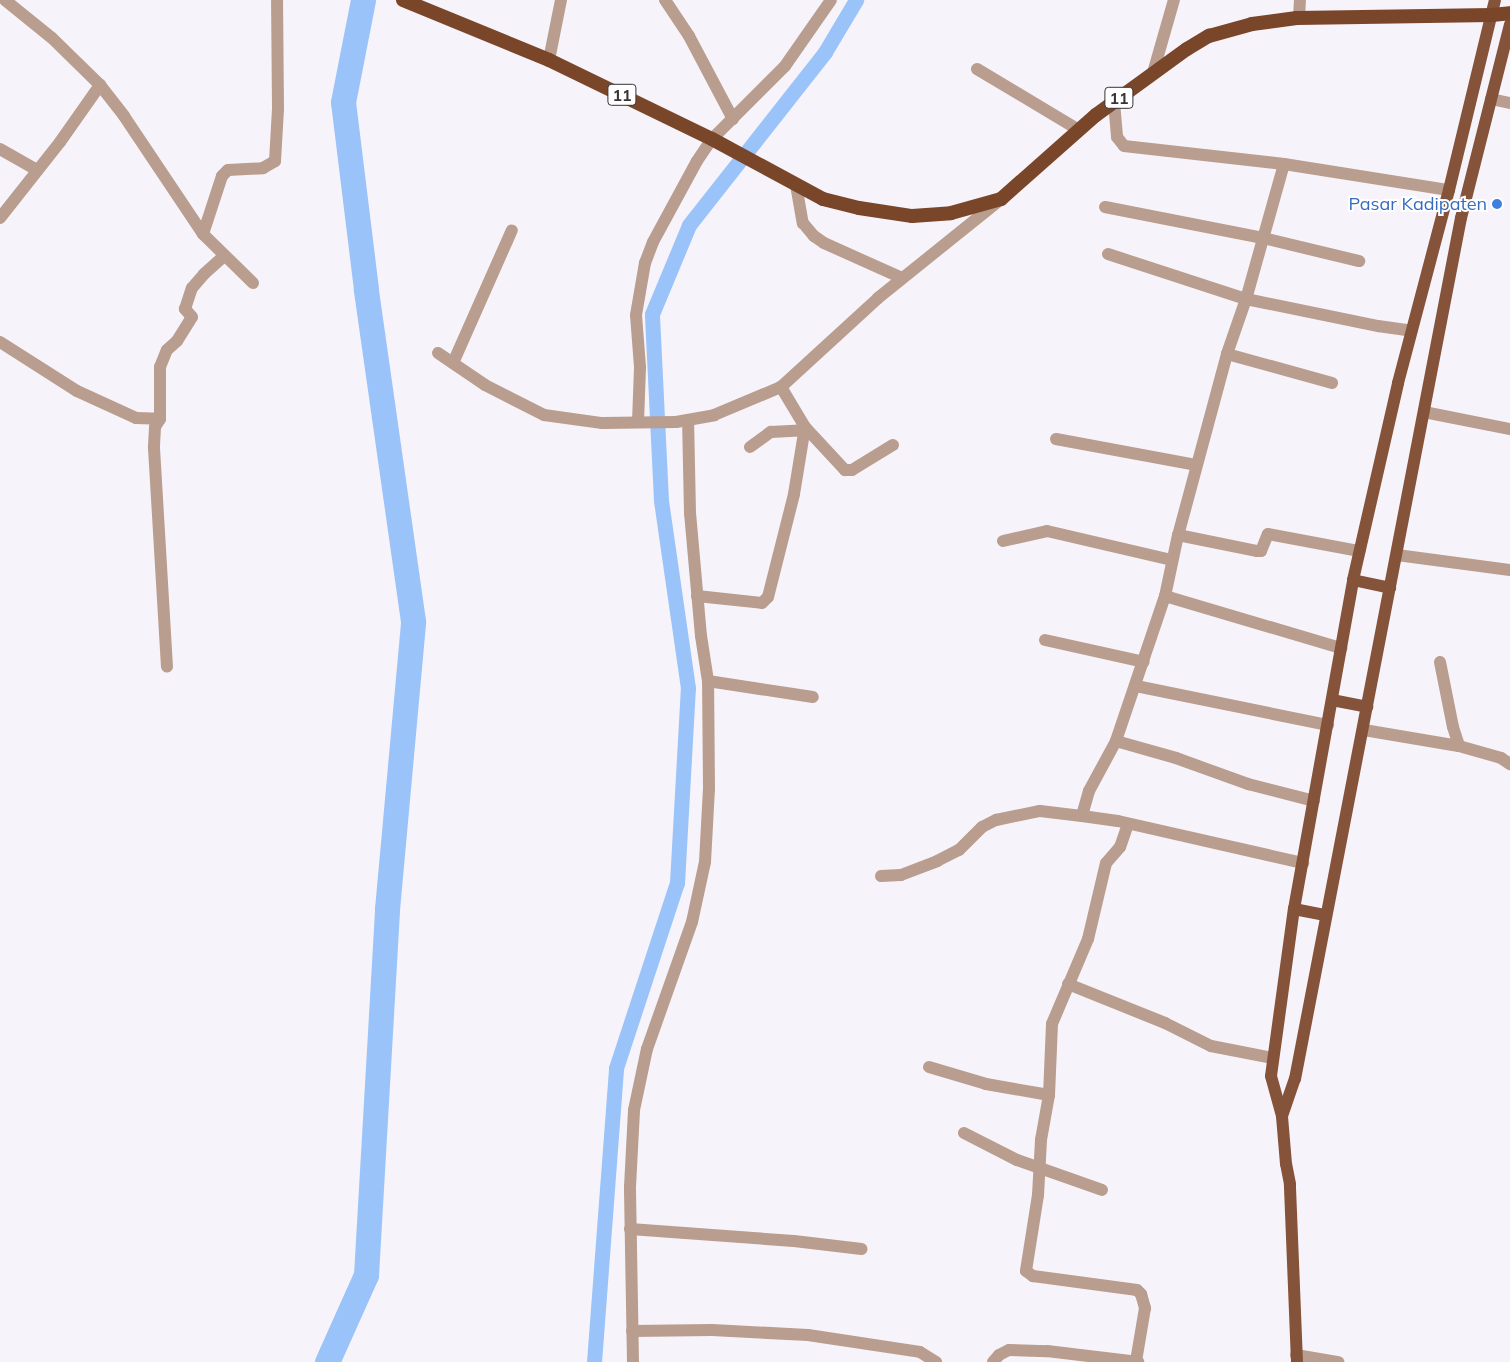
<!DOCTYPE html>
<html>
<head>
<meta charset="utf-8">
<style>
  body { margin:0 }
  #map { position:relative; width:1510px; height:1362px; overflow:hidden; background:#f7f3fa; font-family:Mulish,sans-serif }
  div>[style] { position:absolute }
  .canal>* { height:15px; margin:-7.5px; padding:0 7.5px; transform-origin:7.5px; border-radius:7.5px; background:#99c3f9 }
  .river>* { height:25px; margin:-12.5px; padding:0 12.5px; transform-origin:12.5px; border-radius:12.5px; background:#99c3f9 }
  .minor>* { height:12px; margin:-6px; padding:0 6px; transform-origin:6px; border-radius:6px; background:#b99d8e }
  .primary>* { height:12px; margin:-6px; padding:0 6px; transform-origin:6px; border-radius:6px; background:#84533a }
  .trunk>* { height:14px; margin:-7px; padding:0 7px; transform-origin:7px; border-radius:7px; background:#7a462a }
  .dots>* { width:14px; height:14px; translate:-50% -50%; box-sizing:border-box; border:2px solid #fff; border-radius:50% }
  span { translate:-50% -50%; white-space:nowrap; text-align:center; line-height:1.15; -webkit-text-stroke:4px #fff; paint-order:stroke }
  .shield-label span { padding:1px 4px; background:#fff; border:1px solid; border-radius:4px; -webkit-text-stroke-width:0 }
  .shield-label { font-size:16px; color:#353436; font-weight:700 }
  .shop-label { font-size:18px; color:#366cbe }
  .right { translate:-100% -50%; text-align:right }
</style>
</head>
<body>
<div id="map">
  <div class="canal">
    <div style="left:594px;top:1362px;width:295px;rotate:-85.7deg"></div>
    <div style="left:616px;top:1068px;width:195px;rotate:-71.8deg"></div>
    <div style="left:677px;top:883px;width:195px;rotate:-86.8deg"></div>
    <div style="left:688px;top:688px;width:190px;rotate:-98.2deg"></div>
    <div style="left:661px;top:500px;width:186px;rotate:-92.8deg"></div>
    <div style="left:652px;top:314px;width:96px;rotate:-67.4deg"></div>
    <div style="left:689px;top:225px;width:220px;rotate:-51.8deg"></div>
    <div style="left:825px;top:52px;width:61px;rotate:-59.2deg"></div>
  </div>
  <div class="river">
    <div style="left:327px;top:1362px;width:95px;rotate:-65.9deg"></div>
    <div style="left:366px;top:1275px;width:367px;rotate:-86.7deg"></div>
    <div style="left:387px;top:909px;width:289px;rotate:-84.8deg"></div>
    <div style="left:413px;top:621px;width:335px;rotate:-98.1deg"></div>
    <div style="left:366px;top:289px;width:188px;rotate:-97deg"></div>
    <div style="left:343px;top:102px;width:104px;rotate:-78.9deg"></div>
  </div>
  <div class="minor">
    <div style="left:5px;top:0;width:60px;rotate:39deg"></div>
    <div style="left:52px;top:38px;width:67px;rotate:44.4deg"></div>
    <div style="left:100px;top:85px;width:39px;rotate:52deg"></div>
    <div style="left:124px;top:116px;width:142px;rotate:56.2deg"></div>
    <div style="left:203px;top:234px;width:70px;rotate:44.4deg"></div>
    <div style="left:665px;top:0;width:43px;rotate:56.3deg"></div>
    <div style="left:689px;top:36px;width:94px;rotate:62.1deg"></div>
    <div style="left:1299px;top:18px;width:18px;rotate:-87deg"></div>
    <div style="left:549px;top:60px;width:61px;rotate:-78.7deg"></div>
    <div style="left:977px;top:69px;width:119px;rotate:30.9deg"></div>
    <div style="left:1153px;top:73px;width:76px;rotate:-74deg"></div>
    <div style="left:1491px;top:99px;width:19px;rotate:12deg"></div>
    <div style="left:1114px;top:102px;width:35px;rotate:85deg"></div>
    <div style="left:1117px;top:137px;width:11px;rotate:52deg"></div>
    <div style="left:1124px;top:146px;width:161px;rotate:6.4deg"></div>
    <div style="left:1284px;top:164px;width:167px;rotate:9deg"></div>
    <div style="left:0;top:149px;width:43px;rotate:29.6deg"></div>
    <div style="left:1284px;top:164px;width:140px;rotate:105.7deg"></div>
    <div style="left:1246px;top:299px;width:58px;rotate:109.1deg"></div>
    <div style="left:1227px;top:354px;width:188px;rotate:105.1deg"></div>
    <div style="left:1178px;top:535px;width:62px;rotate:102deg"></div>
    <div style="left:1165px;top:596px;width:153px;rotate:108.7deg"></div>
    <div style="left:1116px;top:741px;width:57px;rotate:118.4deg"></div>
    <div style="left:1089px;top:791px;width:26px;rotate:106deg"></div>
    <div style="left:1082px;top:816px;width:36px;rotate:8deg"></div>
    <div style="left:1118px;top:821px;width:190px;rotate:12.8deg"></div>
    <div style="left:796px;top:185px;width:39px;rotate:80deg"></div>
    <div style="left:803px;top:223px;width:17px;rotate:50deg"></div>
    <div style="left:814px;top:236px;width:12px;rotate:35deg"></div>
    <div style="left:824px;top:243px;width:85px;rotate:24.2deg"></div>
    <div style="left:1105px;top:207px;width:161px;rotate:11.1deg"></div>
    <div style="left:1263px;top:238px;width:99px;rotate:13.5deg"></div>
    <div style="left:0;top:218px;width:97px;rotate:-51.7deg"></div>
    <div style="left:60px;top:142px;width:70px;rotate:-54.9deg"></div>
    <div style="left:203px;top:234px;width:61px;rotate:-71.9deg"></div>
    <div style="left:222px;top:176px;width:8px;rotate:-45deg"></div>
    <div style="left:228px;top:170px;width:35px;rotate:-3deg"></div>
    <div style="left:263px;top:168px;width:14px;rotate:-30deg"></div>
    <div style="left:275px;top:161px;width:52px;rotate:-86.7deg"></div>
    <div style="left:278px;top:109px;width:109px;rotate:-90.5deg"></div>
    <div style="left:1108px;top:254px;width:145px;rotate:18.1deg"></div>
    <div style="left:1246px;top:299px;width:135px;rotate:11.6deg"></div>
    <div style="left:1378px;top:326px;width:34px;rotate:8deg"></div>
    <div style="left:0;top:342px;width:91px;rotate:32.5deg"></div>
    <div style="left:77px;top:391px;width:65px;rotate:24.6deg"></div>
    <div style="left:136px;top:418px;width:24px;rotate:2deg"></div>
    <div style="left:160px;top:419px;width:52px;rotate:-90deg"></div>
    <div style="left:160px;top:367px;width:18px;rotate:-68deg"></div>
    <div style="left:167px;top:350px;width:13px;rotate:-42deg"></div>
    <div style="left:177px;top:341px;width:28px;rotate:-58deg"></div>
    <div style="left:192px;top:317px;width:11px;rotate:-131deg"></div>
    <div style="left:185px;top:309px;width:22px;rotate:-72deg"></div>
    <div style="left:192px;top:288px;width:18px;rotate:-49deg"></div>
    <div style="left:204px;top:274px;width:27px;rotate:-42deg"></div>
    <div style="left:438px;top:353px;width:57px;rotate:34.2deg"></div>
    <div style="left:485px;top:385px;width:66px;rotate:27deg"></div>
    <div style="left:544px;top:415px;width:59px;rotate:7.9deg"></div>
    <div style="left:602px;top:423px;width:74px;rotate:-0.8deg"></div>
    <div style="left:676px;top:422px;width:39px;rotate:-10deg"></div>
    <div style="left:714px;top:415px;width:73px;rotate:-22.7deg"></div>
    <div style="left:781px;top:387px;width:132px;rotate:-42.5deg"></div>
    <div style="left:878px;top:298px;width:156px;rotate:-38.8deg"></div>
    <div style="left:1227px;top:354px;width:109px;rotate:15.4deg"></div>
    <div style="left:453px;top:363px;width:145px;rotate:-66.1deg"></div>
    <div style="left:1424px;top:412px;width:88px;rotate:11.2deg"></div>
    <div style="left:160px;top:419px;width:9px;rotate:122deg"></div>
    <div style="left:155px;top:427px;width:21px;rotate:93deg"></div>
    <div style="left:154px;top:448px;width:219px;rotate:86.6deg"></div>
    <div style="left:638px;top:422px;width:55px;rotate:-87.9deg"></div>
    <div style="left:640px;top:367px;width:52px;rotate:-94.4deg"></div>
    <div style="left:636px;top:315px;width:53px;rotate:-80.2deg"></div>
    <div style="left:645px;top:263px;width:22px;rotate:-69deg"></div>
    <div style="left:653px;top:242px;width:92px;rotate:-61.5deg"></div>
    <div style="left:697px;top:161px;width:27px;rotate:-56deg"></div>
    <div style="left:712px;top:139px;width:103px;rotate:-45deg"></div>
    <div style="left:785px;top:66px;width:80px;rotate:-55.1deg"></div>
    <div style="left:805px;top:427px;width:59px;rotate:47.1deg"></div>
    <div style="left:845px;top:470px;width:7px"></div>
    <div style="left:852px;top:470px;width:48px;rotate:-31.4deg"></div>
    <div style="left:1056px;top:439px;width:142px;rotate:10.5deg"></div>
    <div style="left:750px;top:447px;width:26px;rotate:-36deg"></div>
    <div style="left:771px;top:432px;width:33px;rotate:-3deg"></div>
    <div style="left:1178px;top:535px;width:81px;rotate:11.4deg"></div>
    <div style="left:1257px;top:551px;width:4px"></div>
    <div style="left:1261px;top:551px;width:18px;rotate:-68deg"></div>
    <div style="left:1268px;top:534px;width:93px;rotate:10.6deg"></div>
    <div style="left:1003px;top:541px;width:45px;rotate:-12.8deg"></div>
    <div style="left:1047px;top:531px;width:128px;rotate:13.1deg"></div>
    <div style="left:1397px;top:555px;width:114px;rotate:7.6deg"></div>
    <div style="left:697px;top:596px;width:65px;rotate:6.1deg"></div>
    <div style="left:762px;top:603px;width:8px;rotate:-45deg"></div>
    <div style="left:768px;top:597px;width:106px;rotate:-75.8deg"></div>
    <div style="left:794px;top:494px;width:68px;rotate:-80.7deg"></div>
    <div style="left:805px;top:427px;width:47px;rotate:-121deg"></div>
    <div style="left:1165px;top:596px;width:184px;rotate:16.5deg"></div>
    <div style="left:1045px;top:640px;width:101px;rotate:12.5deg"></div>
    <div style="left:1440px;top:662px;width:66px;rotate:78.7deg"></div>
    <div style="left:1453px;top:727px;width:20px;rotate:72deg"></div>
    <div style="left:708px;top:681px;width:106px;rotate:8.7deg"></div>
    <div style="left:1136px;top:686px;width:196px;rotate:11.5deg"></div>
    <div style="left:1364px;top:730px;width:96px;rotate:9.6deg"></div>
    <div style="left:1459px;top:746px;width:44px;rotate:15.9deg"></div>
    <div style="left:1501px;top:758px;width:11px;rotate:34deg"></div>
    <div style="left:1116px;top:741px;width:62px;rotate:15.8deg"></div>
    <div style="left:1176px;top:758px;width:77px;rotate:19.9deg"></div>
    <div style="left:1248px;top:784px;width:68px;rotate:14.4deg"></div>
    <div style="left:1128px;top:824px;width:24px;rotate:109deg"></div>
    <div style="left:1120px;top:847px;width:21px;rotate:131deg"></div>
    <div style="left:1106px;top:863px;width:78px;rotate:103.3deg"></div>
    <div style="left:1088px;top:939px;width:92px;rotate:113deg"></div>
    <div style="left:1052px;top:1024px;width:71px;rotate:92.4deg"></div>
    <div style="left:1049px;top:1095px;width:46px;rotate:100.1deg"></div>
    <div style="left:1041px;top:1140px;width:55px;rotate:93.1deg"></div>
    <div style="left:1038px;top:1195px;width:77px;rotate:99deg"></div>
    <div style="left:1026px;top:1271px;width:9px;rotate:36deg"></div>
    <div style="left:1033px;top:1276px;width:105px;rotate:7.7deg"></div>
    <div style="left:1137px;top:1290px;width:6px;rotate:45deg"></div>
    <div style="left:1141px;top:1294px;width:15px;rotate:74deg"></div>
    <div style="left:1145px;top:1308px;width:54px;rotate:99.6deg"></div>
    <div style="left:881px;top:876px;width:20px;rotate:-3deg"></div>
    <div style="left:901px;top:875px;width:39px;rotate:-21deg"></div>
    <div style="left:937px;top:861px;width:25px;rotate:-27deg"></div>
    <div style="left:959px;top:850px;width:33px;rotate:-45deg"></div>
    <div style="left:982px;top:827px;width:16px;rotate:-27deg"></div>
    <div style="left:996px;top:820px;width:45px;rotate:-11.6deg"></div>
    <div style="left:1040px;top:811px;width:42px;rotate:6.8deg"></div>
    <div style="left:1068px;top:984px;width:105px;rotate:21.9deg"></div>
    <div style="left:1165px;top:1023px;width:51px;rotate:26.6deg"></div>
    <div style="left:1211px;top:1046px;width:63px;rotate:11deg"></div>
    <div style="left:929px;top:1067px;width:59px;rotate:16.6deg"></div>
    <div style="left:986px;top:1084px;width:64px;rotate:9.9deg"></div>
    <div style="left:964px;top:1133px;width:59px;rotate:27deg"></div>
    <div style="left:1017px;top:1160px;width:90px;rotate:19.4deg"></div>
    <div style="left:630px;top:1229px;width:164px;rotate:4.2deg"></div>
    <div style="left:794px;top:1241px;width:68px;rotate:6.7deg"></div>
    <div style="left:632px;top:1331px;width:80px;rotate:-0.7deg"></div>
    <div style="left:712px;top:1330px;width:96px;rotate:3deg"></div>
    <div style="left:808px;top:1335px;width:113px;rotate:8.6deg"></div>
    <div style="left:920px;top:1352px;width:19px;rotate:32deg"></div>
    <div style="left:1296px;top:1355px;width:43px;rotate:9.5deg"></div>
    <div style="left:633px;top:1362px;width:175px;rotate:-91deg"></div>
    <div style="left:630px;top:1187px;width:77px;rotate:-87deg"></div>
    <div style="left:634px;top:1110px;width:62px;rotate:-78deg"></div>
    <div style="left:647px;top:1049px;width:135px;rotate:-70.5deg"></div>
    <div style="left:692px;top:922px;width:61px;rotate:-77.8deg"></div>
    <div style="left:705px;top:862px;width:73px;rotate:-86.9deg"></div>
    <div style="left:709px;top:789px;width:108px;rotate:-90.5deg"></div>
    <div style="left:708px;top:681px;width:46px;rotate:-98.8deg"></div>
    <div style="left:701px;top:636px;width:123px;rotate:-95.1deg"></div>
    <div style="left:690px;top:513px;width:92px;rotate:-91.2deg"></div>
    <div style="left:993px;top:1362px;width:9px;rotate:-49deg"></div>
    <div style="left:999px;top:1355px;width:11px;rotate:-27deg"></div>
    <div style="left:1009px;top:1350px;width:38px;rotate:2deg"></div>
    <div style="left:1047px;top:1351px;width:92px;rotate:6.9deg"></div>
  </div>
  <div class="primary">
    <div style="left:1353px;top:580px;width:38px;rotate:12deg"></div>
    <div style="left:1332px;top:700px;width:36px;rotate:11deg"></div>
    <div style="left:1294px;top:909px;width:32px;rotate:11deg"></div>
    <div style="left:1282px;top:1116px;width:39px;rotate:-71deg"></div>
    <div style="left:1295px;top:1079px;width:877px;rotate:-79.09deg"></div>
    <div style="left:1461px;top:218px;width:200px;rotate:-75.8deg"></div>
    <div style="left:1297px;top:1362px;width:178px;rotate:-92.3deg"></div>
    <div style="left:1290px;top:1184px;width:20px;rotate:-101deg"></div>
    <div style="left:1286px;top:1164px;width:48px;rotate:-94.8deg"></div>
    <div style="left:1282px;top:1116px;width:41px;rotate:-105.4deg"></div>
    <div style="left:1271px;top:1076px;width:169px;rotate:-82.2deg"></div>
    <div style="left:1294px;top:909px;width:334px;rotate:-79.8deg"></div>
    <div style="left:1353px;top:580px;width:202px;rotate:-77.1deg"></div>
    <div style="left:1398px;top:383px;width:200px;rotate:-75.2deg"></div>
    <div style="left:1449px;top:190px;width:195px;rotate:-76.4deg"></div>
  </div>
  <div class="trunk">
    <div style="left:403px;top:0;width:158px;rotate:22.3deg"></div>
    <div style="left:549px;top:60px;width:181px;rotate:25.9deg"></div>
    <div style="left:712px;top:139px;width:126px;rotate:28.4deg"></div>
    <div style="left:823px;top:199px;width:37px;rotate:14deg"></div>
    <div style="left:859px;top:208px;width:54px;rotate:8.6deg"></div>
    <div style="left:912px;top:216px;width:39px;rotate:-4deg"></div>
    <div style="left:951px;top:213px;width:52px;rotate:-15.6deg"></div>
    <div style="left:1001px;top:199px;width:127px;rotate:-41.5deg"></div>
    <div style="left:1096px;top:115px;width:112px;rotate:-36deg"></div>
    <div style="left:1187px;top:49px;width:26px;rotate:-31deg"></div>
    <div style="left:1209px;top:36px;width:45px;rotate:-15.6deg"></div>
    <div style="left:1252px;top:24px;width:45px;rotate:-7.6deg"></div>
    <div style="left:1297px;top:18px;width:195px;rotate:-0.9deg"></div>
    <div style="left:1492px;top:15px;width:18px;rotate:-6deg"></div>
  </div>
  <div class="dots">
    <div style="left:1497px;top:204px;background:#3f7fe0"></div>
  </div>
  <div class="shield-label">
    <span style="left:622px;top:95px">11</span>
    <span style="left:1119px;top:98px">11</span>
  </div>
  <div class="shop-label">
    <span class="right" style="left:1487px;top:204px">Pasar Kadipaten</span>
  </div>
</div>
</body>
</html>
